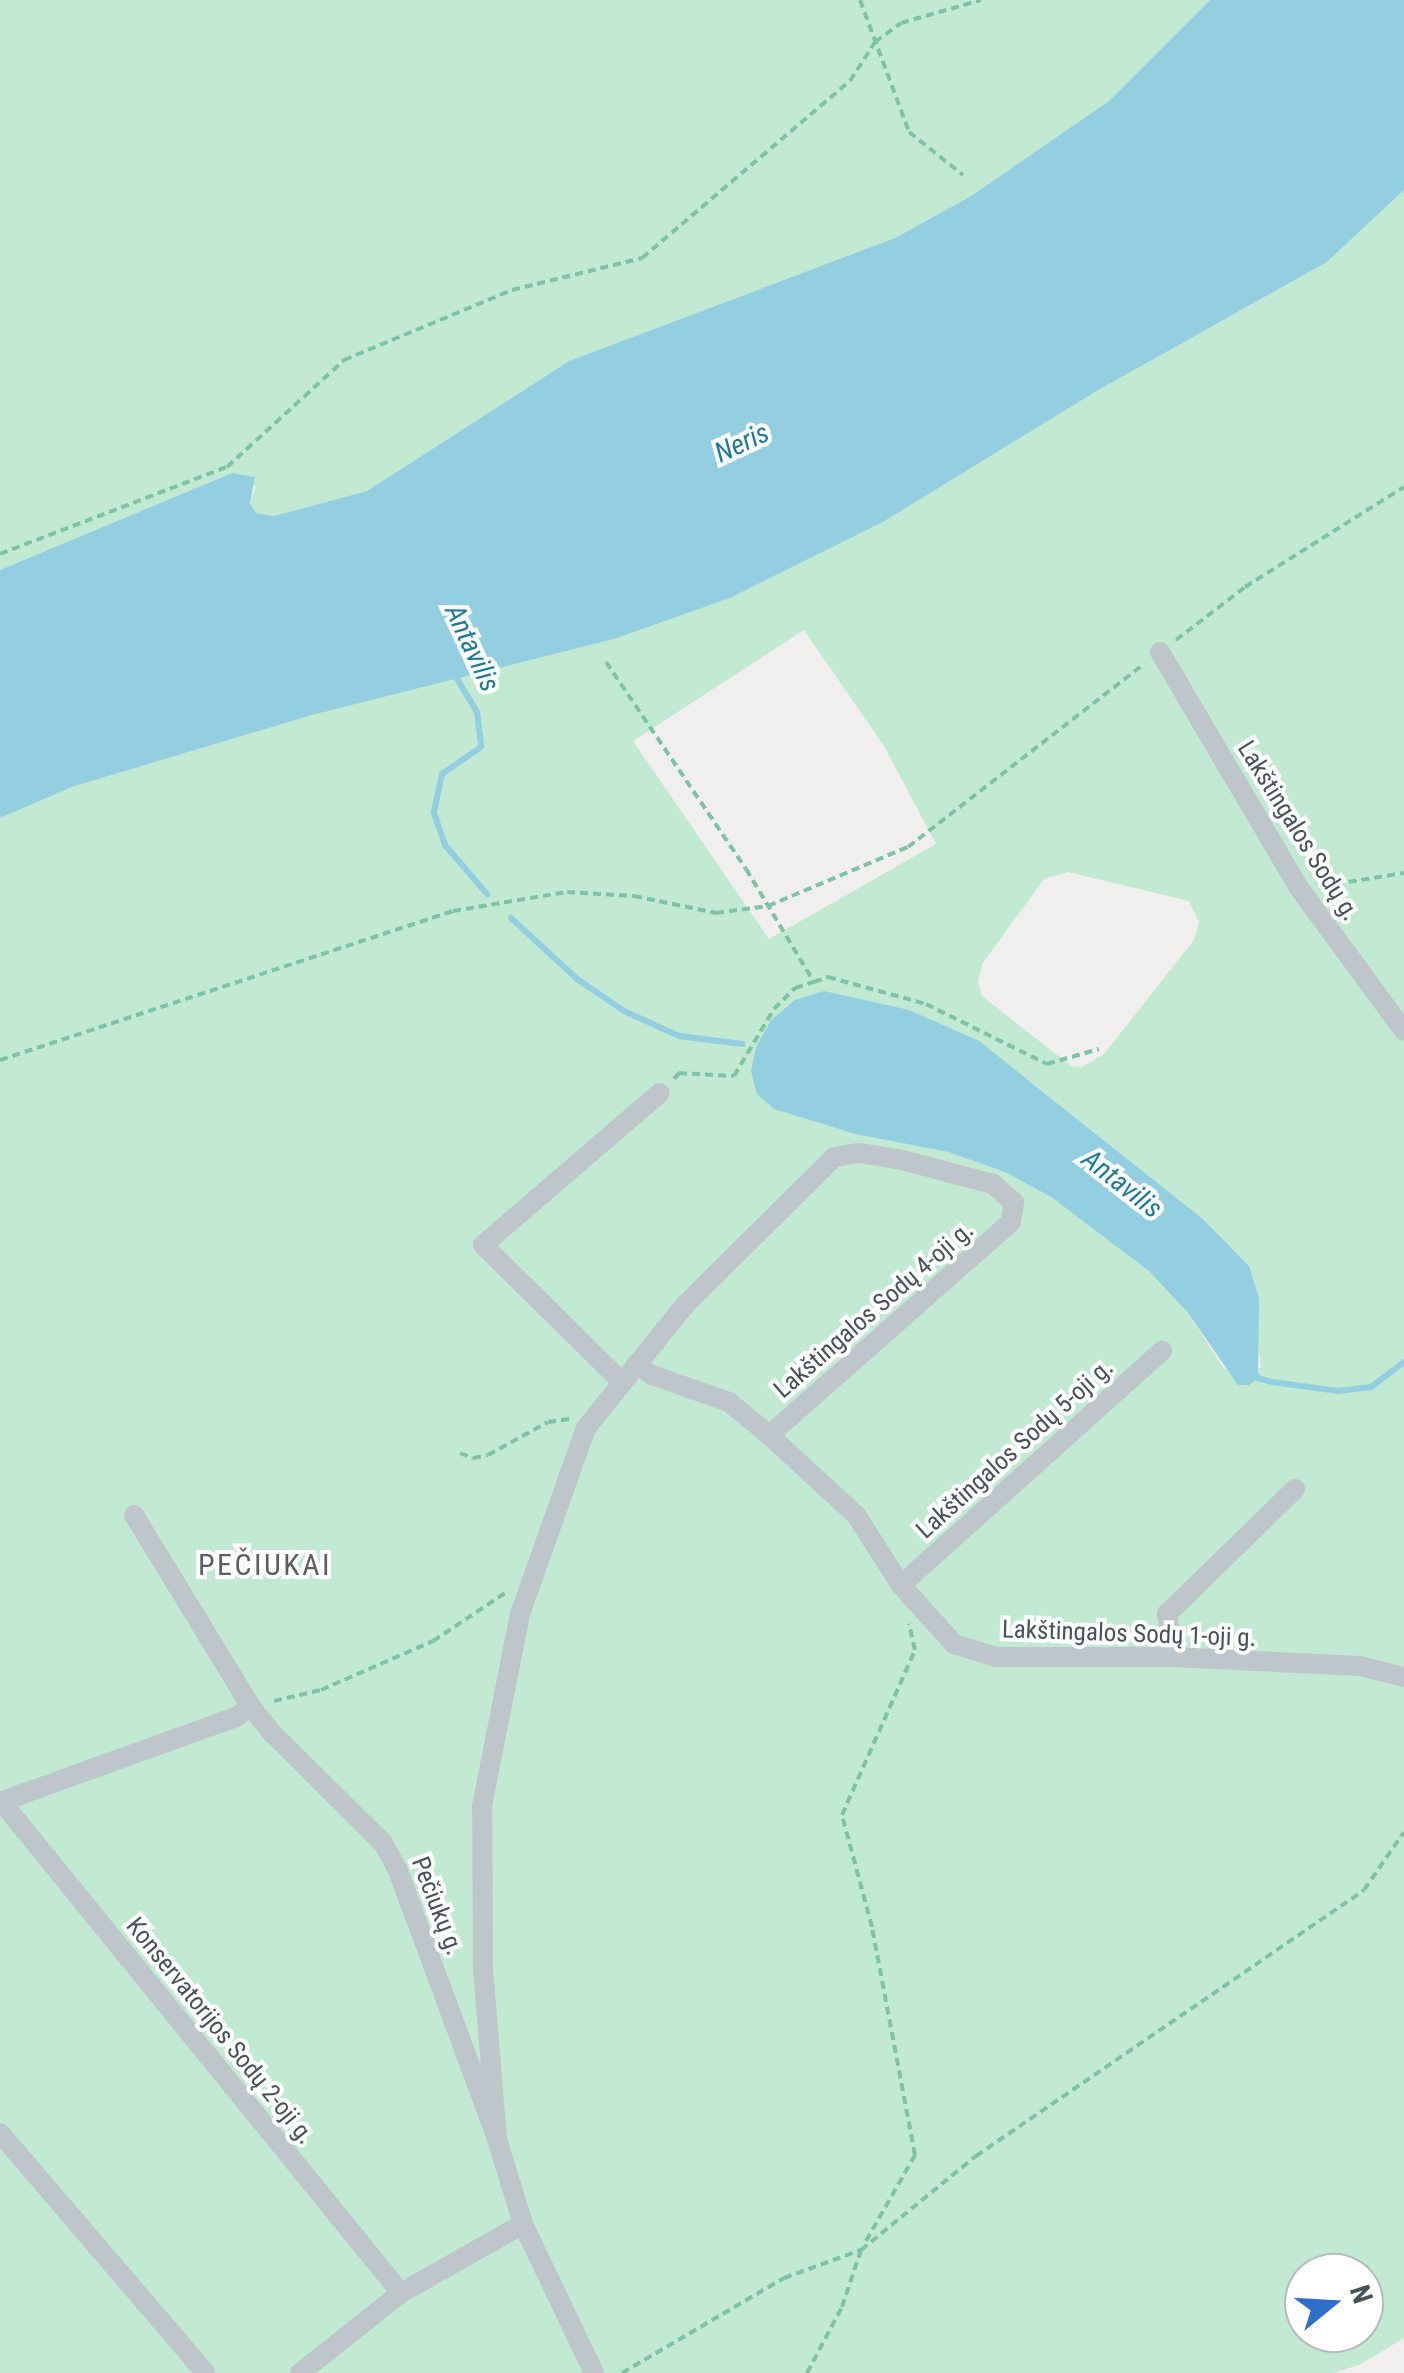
<!DOCTYPE html>
<html>
<head>
<meta charset="utf-8">
<style>
  body { margin:0 }
  #map { position:relative; width:1404px; height:2373px; overflow:hidden; background:#f1eeee; font-family:"Roboto Condensed",sans-serif }
  div>[style] { position:absolute }
  .green>* { inset:0; background:#c2e9d2 }
  .water>* { inset:0; background:#94cfe1 }
  .stream>* { height:6px; margin:-3px; padding:0 3px; transform-origin:3px; border-radius:3px; background:#94cfe1 }
  .path>* { height:4px; margin-top:-2px; transform-origin:0; background:repeating-linear-gradient(90deg,#7ec3a3 0 8px,transparent 0 13px) }
  .street>* { height:20px; margin:-10px; padding:0 10px; transform-origin:10px; border-radius:10px; background:#bec5cb }
  span { translate:-50% -50%; white-space:nowrap; text-align:center; line-height:1.15; -webkit-text-stroke:8px #fff; paint-order:stroke }
  .street-label { font-size:25px; color:#495159 }
  .water-label { font-size:28px; color:#1e7b97; font-style:italic }
  .quarter-label { font-size:30px; color:#5c5e62; letter-spacing:2.5px }
  .north { position:absolute; left:1284px; top:2253px; width:100px; height:100px; box-sizing:border-box; background:#fff; border:2px solid #b6b9bd; border-radius:50%; rotate:72deg; font-size:28px; font-weight:700; line-height:40px; text-align:center; color:#495159 }
  .north::after { content:''; display:block; margin:auto; width:35px; height:45px; background:#2f6fca; clip-path:polygon(50% 0,100% 100%,50% 72%,0 100%) }
</style>
</head>
<body>
<div id="map">
  <div class="green">
    <div style="clip-path:polygon(0 0,1210px 0,1109px 101px,971px 196px,895px 238px,569px 361px,367px 491px,274px 516px,256px 513px,250px 502px,256px 487px,232px 473px,0 570px)"></div>
    <div style="clip-path:polygon(evenodd,1404px 190px,1404px 2338px,1361px 2364px,1334px 2373px,0 2373px,0 818px,72px 787px,312px 715px,614px 639px,730px 598px,883px 522px,1095px 392px,1327px 262px,1404px 190px,804px 630px,884px 746px,936px 844px,769px 939px,633px 741px,804px 630px,1404px 190px,1068px 872px,1189px 901px,1199px 922px,1194px 940px,1104px 1054px,1082px 1067px,1071px 1066px,982px 996px,978px 982px,982px 964px,1044px 879px,1068px 872px,1404px 190px,1026px 1078px,1203px 1219px,1249px 1266px,1261px 1368px,1224px 1369px,1188px 1313px,1149px 1271px,1051px 1197px,1005px 1172px,948px 1152px,855px 1134px,774px 1109px,1026px 1078px,1404px 190px,1304px 2273px,1364px 2273px,1364px 2333px,1304px 2333px,1304px 2273px)"></div>
  </div>
  <div class="water">
    <div style="clip-path:polygon(1210px 0,1404px 0,1404px 190px,1327px 262px,1095px 392px,883px 522px,730px 598px,614px 639px,312px 715px,72px 787px,0 818px,0 570px,232px 473px,255px 477px,250px 503px,256px 513px,274px 516px,367px 491px,569px 361px,895px 238px,971px 196px,1109px 101px)"></div>
    <div style="clip-path:polygon(824px 991px,909px 1010px,979px 1041px,1203px 1219px,1249px 1266px,1259px 1298px,1258px 1378px,1249px 1385px,1238px 1385px,1188px 1313px,1149px 1271px,1051px 1197px,1005px 1172px,948px 1152px,855px 1134px,774px 1109px,757px 1094px,751px 1071px,756px 1047px,771px 1020px,795px 1000px)"></div>
  </div>
  <div class="stream">
    <div style="left:453px;top:672px;width:47px;rotate:59deg"></div>
    <div style="left:477px;top:712px;width:35px;rotate:83deg"></div>
    <div style="left:481px;top:747px;width:47px;rotate:145.3deg"></div>
    <div style="left:442px;top:774px;width:40px;rotate:102deg"></div>
    <div style="left:434px;top:813px;width:34px;rotate:71deg"></div>
    <div style="left:445px;top:845px;width:65px;rotate:49.4deg"></div>
    <div style="left:511px;top:918px;width:90px;rotate:42.7deg"></div>
    <div style="left:577px;top:979px;width:57px;rotate:34.2deg"></div>
    <div style="left:624px;top:1011px;width:60px;rotate:24.4deg"></div>
    <div style="left:679px;top:1036px;width:64px;rotate:7.2deg"></div>
    <div style="left:1254px;top:1372px;width:7px;rotate:56deg"></div>
    <div style="left:1258px;top:1378px;width:15px;rotate:16deg"></div>
    <div style="left:1272px;top:1382px;width:67px;rotate:7.8deg"></div>
    <div style="left:1338px;top:1391px;width:33px;rotate:-7deg"></div>
    <div style="left:1371px;top:1387px;width:41px;rotate:-37.1deg"></div>
  </div>
  <div class="path">
    <div style="left:860px;top:0;width:141px;rotate:69.6deg"></div>
    <div style="left:909px;top:132px;width:69px;rotate:38.5deg"></div>
    <div style="left:0;top:554px;width:243px;rotate:-21deg"></div>
    <div style="left:227px;top:467px;width:159px;rotate:-42.4deg"></div>
    <div style="left:344px;top:360px;width:182px;rotate:-22.6deg"></div>
    <div style="left:512px;top:290px;width:134px;rotate:-13.8deg"></div>
    <div style="left:642px;top:258px;width:273px;rotate:-40.4deg"></div>
    <div style="left:850px;top:81px;width:46px;rotate:-57.3deg"></div>
    <div style="left:875px;top:42px;width:32px;rotate:-36deg"></div>
    <div style="left:901px;top:23px;width:83px;rotate:-16deg"></div>
    <div style="left:1176px;top:640px;width:87px;rotate:-37.5deg"></div>
    <div style="left:1245px;top:587px;width:188px;rotate:-32.2deg"></div>
    <div style="left:606px;top:662px;width:250px;rotate:55.9deg"></div>
    <div style="left:746px;top:869px;width:132px;rotate:59deg"></div>
    <div style="left:814px;top:982px;width:15px;rotate:-20deg"></div>
    <div style="left:828px;top:977px;width:102px;rotate:15.4deg"></div>
    <div style="left:926px;top:1004px;width:135px;rotate:26.4deg"></div>
    <div style="left:1047px;top:1064px;width:54px;rotate:-16.1deg"></div>
    <div style="left:1323px;top:886px;width:82px;rotate:-9.1deg"></div>
    <div style="left:0;top:1060px;width:477px;rotate:-18.2deg"></div>
    <div style="left:453px;top:911px;width:116px;rotate:-9.5deg"></div>
    <div style="left:567px;top:892px;width:67px;rotate:3.4deg"></div>
    <div style="left:634px;top:896px;width:84px;rotate:11.7deg"></div>
    <div style="left:716px;top:913px;width:52px;rotate:-7.7deg"></div>
    <div style="left:768px;top:906px;width:152px;rotate:-22.9deg"></div>
    <div style="left:908px;top:847px;width:299px;rotate:-37.8deg"></div>
    <div style="left:674px;top:1079px;width:8px;rotate:-50deg"></div>
    <div style="left:679px;top:1073px;width:55px;rotate:3.1deg"></div>
    <div style="left:734px;top:1076px;width:78px;rotate:-59.2deg"></div>
    <div style="left:774px;top:1009px;width:30px;rotate:-45deg"></div>
    <div style="left:795px;top:988px;width:20px;rotate:-18deg"></div>
    <div style="left:460px;top:1453px;width:14px;rotate:21deg"></div>
    <div style="left:473px;top:1458px;width:15px;rotate:-11deg"></div>
    <div style="left:488px;top:1455px;width:68px;rotate:-28.8deg"></div>
    <div style="left:548px;top:1422px;width:22px;rotate:-8deg"></div>
    <div style="left:274px;top:1701px;width:48px;rotate:-13.2deg"></div>
    <div style="left:321px;top:1690px;width:122px;rotate:-23.6deg"></div>
    <div style="left:433px;top:1641px;width:90px;rotate:-33.7deg"></div>
    <div style="left:866px;top:2241px;width:99px;rotate:-60.3deg"></div>
    <div style="left:915px;top:2155px;width:232px;rotate:-100.7deg"></div>
    <div style="left:872px;top:1927px;width:116px;rotate:-105deg"></div>
    <div style="left:842px;top:1815px;width:180px;rotate:-66.1deg"></div>
    <div style="left:915px;top:1650px;width:27px;rotate:-103deg"></div>
    <div style="left:622px;top:2373px;width:188px;rotate:-30.4deg"></div>
    <div style="left:784px;top:2278px;width:82px;rotate:-20deg"></div>
    <div style="left:861px;top:2250px;width:149px;rotate:-39.3deg"></div>
    <div style="left:976px;top:2156px;width:470px;rotate:-34.4deg"></div>
    <div style="left:1364px;top:1890px;width:70px;rotate:-55.4deg"></div>
    <div style="left:807px;top:2373px;width:75px;rotate:-62.1deg"></div>
    <div style="left:842px;top:2307px;width:60px;rotate:-71.6deg"></div>
  </div>
  <div class="street">
    <div style="left:1160px;top:652px;width:274px;rotate:59.5deg"></div>
    <div style="left:1299px;top:888px;width:177px;rotate:53.7deg"></div>
    <div style="left:636px;top:1364px;width:19px;rotate:35deg"></div>
    <div style="left:652px;top:1375px;width:82px;rotate:19.3deg"></div>
    <div style="left:729px;top:1402px;width:52px;rotate:39.5deg"></div>
    <div style="left:769px;top:1435px;width:118px;rotate:42.6deg"></div>
    <div style="left:856px;top:1515px;width:83px;rotate:57.3deg"></div>
    <div style="left:901px;top:1585px;width:79px;rotate:48.1deg"></div>
    <div style="left:954px;top:1644px;width:44px;rotate:17.2deg"></div>
    <div style="left:996px;top:1657px;width:178px"></div>
    <div style="left:1174px;top:1657px;width:186px;rotate:2.8deg"></div>
    <div style="left:1360px;top:1666px;width:45px;rotate:14deg"></div>
    <div style="left:622px;top:1382px;width:195px;rotate:-135.4deg"></div>
    <div style="left:483px;top:1245px;width:233px;rotate:-40.7deg"></div>
    <div style="left:134px;top:1515px;width:225px;rotate:58.6deg"></div>
    <div style="left:251px;top:1707px;width:35px;rotate:51deg"></div>
    <div style="left:273px;top:1734px;width:155px;rotate:44.7deg"></div>
    <div style="left:383px;top:1843px;width:29px;rotate:61deg"></div>
    <div style="left:397px;top:1868px;width:289px;rotate:69.7deg"></div>
    <div style="left:497px;top:2139px;width:89px;rotate:73deg"></div>
    <div style="left:523px;top:2224px;width:165px;rotate:64.5deg"></div>
    <div style="left:901px;top:1585px;width:351px;rotate:-41.9deg"></div>
    <div style="left:1174px;top:1657px;width:44px;rotate:-99.2deg"></div>
    <div style="left:1167px;top:1614px;width:179px;rotate:-44.3deg"></div>
    <div style="left:1px;top:1801px;width:634px;rotate:50.89deg"></div>
    <div style="left:0;top:1802px;width:251px;rotate:-19.8deg"></div>
    <div style="left:236px;top:1717px;width:18px;rotate:-34deg"></div>
    <div style="left:0;top:2133px;width:316px;rotate:49.4deg"></div>
    <div style="left:497px;top:2139px;width:170px;rotate:-94.7deg"></div>
    <div style="left:483px;top:1970px;width:164px;rotate:-90.3deg"></div>
    <div style="left:482px;top:1806px;width:196px;rotate:-78.8deg"></div>
    <div style="left:520px;top:1614px;width:197px;rotate:-70.5deg"></div>
    <div style="left:586px;top:1428px;width:158px;rotate:-51.2deg"></div>
    <div style="left:685px;top:1305px;width:210px;rotate:-44.8deg"></div>
    <div style="left:834px;top:1157px;width:26px;rotate:-9deg"></div>
    <div style="left:860px;top:1153px;width:43px;rotate:9.5deg"></div>
    <div style="left:902px;top:1160px;width:94px;rotate:14.8deg"></div>
    <div style="left:993px;top:1184px;width:28px;rotate:41deg"></div>
    <div style="left:1014px;top:1202px;width:20px;rotate:99deg"></div>
    <div style="left:1011px;top:1222px;width:322px;rotate:138.6deg"></div>
    <div style="left:300px;top:2373px;width:129px;rotate:-38.4deg"></div>
    <div style="left:401px;top:2293px;width:140px;rotate:-29.5deg"></div>
  </div>
  <div class="street-label">
    <span style="left:1298px;top:831px;rotate:58deg">Lakštingalos Sodų g.</span>
    <span style="left:874px;top:1310px;rotate:-41deg">Lakštingalos Sodų 4-oji g.</span>
    <span style="left:1015px;top:1449px;rotate:-42deg">Lakštingalos Sodų 5-oji g.</span>
    <span style="left:1129px;top:1634px;rotate:2deg">Lakštingalos Sodų 1-oji g.</span>
    <span style="left:437px;top:1906px;rotate:69deg">Pečiukų g.</span>
    <span style="left:220px;top:2031px;rotate:51deg">Konservatorijos Sodų 2-oji g.</span>
  </div>
  <div class="water-label">
    <span style="left:742px;top:443px;rotate:-25deg">Neris</span>
    <span style="left:472px;top:648px;rotate:65deg">Antavilis</span>
    <span style="left:1122px;top:1184px;rotate:38deg">Antavilis</span>
  </div>
  <div class="quarter-label">
    <span style="left:265px;top:1565px">PEČIUKAI</span>
  </div>
  <div class="north">N</div>
</div>
</body>
</html>
